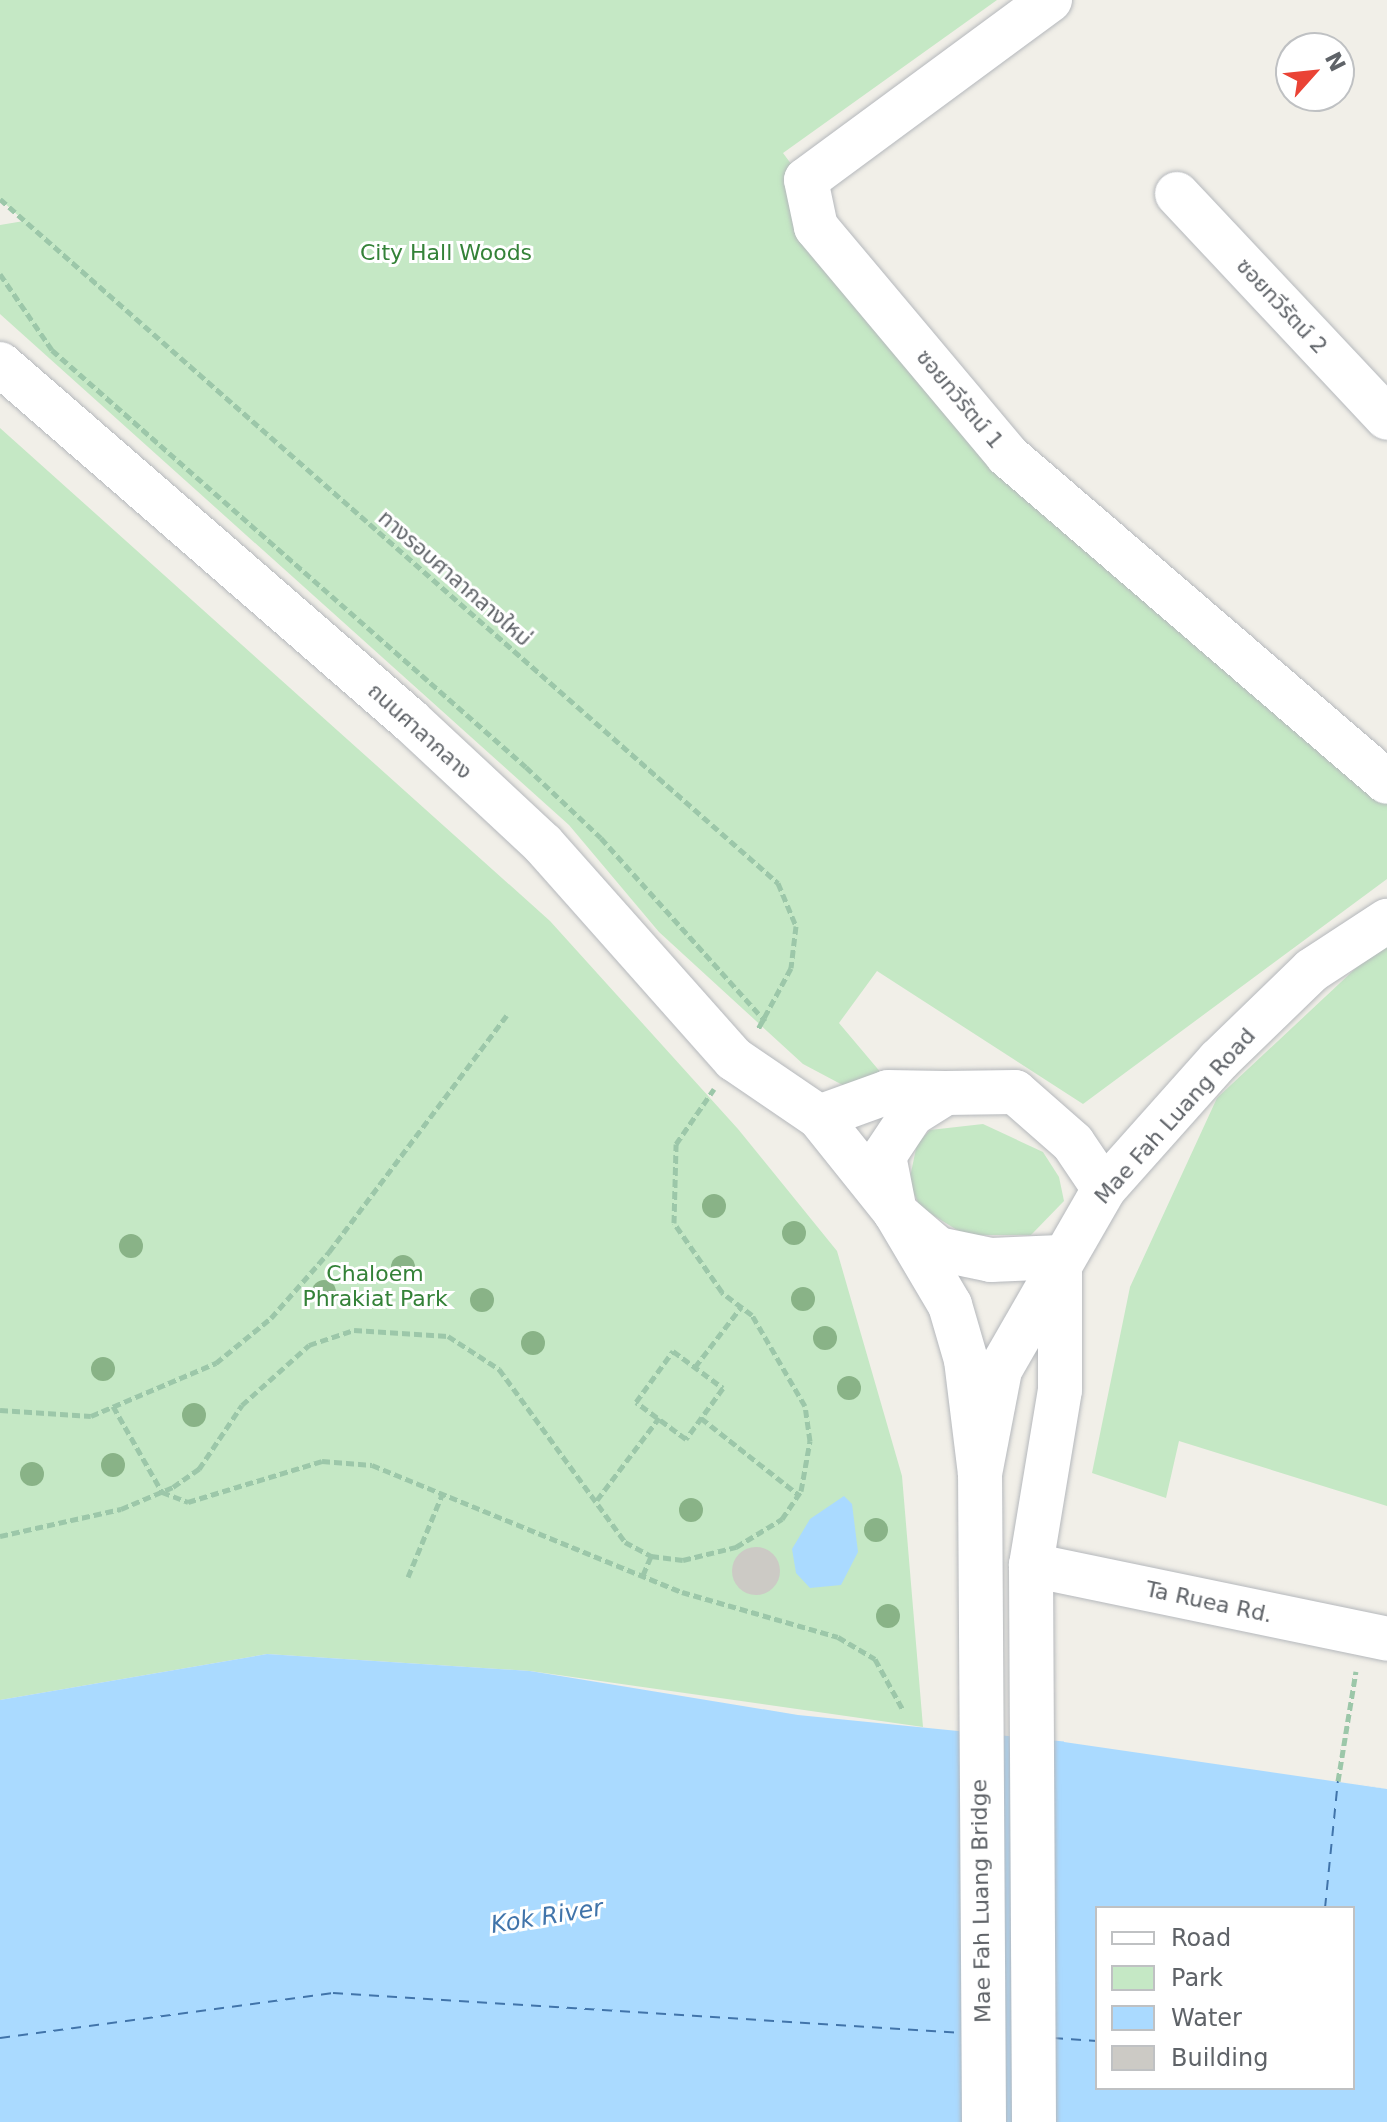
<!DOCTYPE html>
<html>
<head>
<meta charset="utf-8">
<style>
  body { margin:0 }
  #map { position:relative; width:1387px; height:2122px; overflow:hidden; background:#f1efe8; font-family:"DejaVu Sans","Noto Sans Thai",sans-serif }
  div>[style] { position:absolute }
  .green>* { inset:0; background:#c5e8c5 }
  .water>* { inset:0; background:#aadaff }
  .pier>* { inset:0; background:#f1efe8 }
  .ferry>* { height:2px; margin-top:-1px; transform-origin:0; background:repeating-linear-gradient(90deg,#4174aa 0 10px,transparent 0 18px) }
  .building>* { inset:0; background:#cccac5 }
  .round { border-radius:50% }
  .path>* { height:5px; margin-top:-2.5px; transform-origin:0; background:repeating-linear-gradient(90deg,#9cc7a9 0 8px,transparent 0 12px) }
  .roads { filter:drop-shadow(0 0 2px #b5b8bc) drop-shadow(0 0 2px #b5b8bc) }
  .minor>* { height:44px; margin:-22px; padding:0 22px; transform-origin:22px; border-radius:22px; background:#fff }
  .trees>* { width:24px; height:24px; margin:-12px; border-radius:50%; background:#89b387 }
  span { translate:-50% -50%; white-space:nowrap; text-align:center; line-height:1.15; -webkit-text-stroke:6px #fff; paint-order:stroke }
  .park-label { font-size:22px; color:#348238 }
  .street-label { font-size:22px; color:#5f6368 }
  .water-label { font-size:24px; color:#4174aa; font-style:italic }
  .legend { position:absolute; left:1095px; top:1906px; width:260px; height:184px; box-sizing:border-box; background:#fff; border:2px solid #bfc1c3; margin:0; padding:10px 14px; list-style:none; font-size:24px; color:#5f6368 }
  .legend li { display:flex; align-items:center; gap:16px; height:40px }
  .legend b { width:40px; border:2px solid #bfc1c3 }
  .north { position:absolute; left:1275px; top:32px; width:80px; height:80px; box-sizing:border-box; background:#fff; border:2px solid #bfc1c3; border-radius:50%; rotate:63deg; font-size:22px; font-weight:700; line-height:32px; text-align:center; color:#5f6368 }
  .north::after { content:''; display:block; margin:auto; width:28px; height:36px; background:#ea4335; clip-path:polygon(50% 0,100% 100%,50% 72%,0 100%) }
</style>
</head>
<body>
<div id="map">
  <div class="green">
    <div style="clip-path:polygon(0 0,997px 0,783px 153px,1007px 455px,1387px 782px,1387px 879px,1083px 1104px,877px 971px,839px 1023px,882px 1074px,852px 1090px,803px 1064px,659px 932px,569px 825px,0 314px,0 225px,24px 221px,0 199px)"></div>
    <div style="clip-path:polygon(0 428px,550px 921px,738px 1129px,837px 1251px,902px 1476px,923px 1727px,530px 1671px,267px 1654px,0 1700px)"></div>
    <div style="clip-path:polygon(1387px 939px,1387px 1506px,1179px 1441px,1166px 1498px,1092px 1473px,1130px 1287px,1217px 1098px)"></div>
    <div style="clip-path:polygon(983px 1124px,1043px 1152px,1059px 1177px,1064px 1201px,1031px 1235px,965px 1235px,920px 1207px,909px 1182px,917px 1144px,930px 1130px)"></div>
  </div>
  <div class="water">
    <div style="clip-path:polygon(844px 1496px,852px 1504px,858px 1552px,841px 1585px,810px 1588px,796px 1573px,792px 1549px,810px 1519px)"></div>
    <div style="clip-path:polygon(evenodd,267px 1654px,530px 1671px,798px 1715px,1180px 1753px,1387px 1789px,1387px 2122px,0 2122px,0 1700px,267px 1654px,1097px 1908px,1353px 1908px,1353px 2088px,1097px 2088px,1097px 1908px)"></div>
  </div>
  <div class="pier">
    <div style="clip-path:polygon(1064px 1738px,1181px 1749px,1387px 1789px,1064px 1742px)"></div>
  </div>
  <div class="ferry">
    <div style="left:1325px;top:1908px;width:128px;rotate:-84.2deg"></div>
    <div style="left:0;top:2038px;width:336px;rotate:-7.7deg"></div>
    <div style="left:333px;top:1993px;width:631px;rotate:3.63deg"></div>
    <div style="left:1053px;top:2038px;width:44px;rotate:3.9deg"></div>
  </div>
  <div class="building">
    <div class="round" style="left:732px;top:1547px;width:48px;height:48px"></div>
  </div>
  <div class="path">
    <div style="left:0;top:199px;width:1036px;rotate:41.32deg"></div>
    <div style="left:778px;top:883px;width:47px;rotate:67.3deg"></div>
    <div style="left:796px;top:926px;width:42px;rotate:96.8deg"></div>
    <div style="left:791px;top:968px;width:69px;rotate:118.4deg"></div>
    <div style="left:0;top:274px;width:92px;rotate:55.6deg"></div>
    <div style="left:52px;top:350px;width:631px;rotate:41.34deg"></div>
    <div style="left:526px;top:767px;width:103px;rotate:43.4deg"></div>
    <div style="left:601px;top:838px;width:246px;rotate:48.1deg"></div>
    <div style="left:673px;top:1351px;width:62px;rotate:36.5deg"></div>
    <div style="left:723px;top:1388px;width:63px;rotate:126deg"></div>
    <div style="left:686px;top:1439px;width:62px;rotate:-143.5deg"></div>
    <div style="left:636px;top:1402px;width:63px;rotate:-54deg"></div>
    <div style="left:695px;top:1367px;width:76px;rotate:-52.5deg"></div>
    <div style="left:113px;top:1406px;width:99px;rotate:60.3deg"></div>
    <div style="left:162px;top:1492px;width:28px;rotate:21deg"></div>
    <div style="left:188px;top:1502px;width:140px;rotate:-17deg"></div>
    <div style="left:322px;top:1461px;width:50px;rotate:4.6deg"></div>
    <div style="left:372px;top:1465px;width:335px;rotate:22.3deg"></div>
    <div style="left:682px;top:1592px;width:162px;rotate:16.1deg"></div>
    <div style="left:838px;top:1637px;width:43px;rotate:30.7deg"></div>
    <div style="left:875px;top:1659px;width:58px;rotate:61.2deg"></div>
    <div style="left:0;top:1410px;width:91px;rotate:3.8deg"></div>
    <div style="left:91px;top:1416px;width:136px;rotate:-23deg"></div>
    <div style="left:216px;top:1363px;width:71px;rotate:-39.3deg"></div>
    <div style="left:271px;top:1318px;width:88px;rotate:-48.7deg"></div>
    <div style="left:329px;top:1252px;width:296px;rotate:-53.1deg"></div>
    <div style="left:701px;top:1418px;width:125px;rotate:38.2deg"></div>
    <div style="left:597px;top:1500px;width:103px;rotate:-52.9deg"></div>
    <div style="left:0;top:1536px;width:124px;rotate:-12.6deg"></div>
    <div style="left:121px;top:1509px;width:56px;rotate:-22.9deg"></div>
    <div style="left:173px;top:1487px;width:32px;rotate:-35deg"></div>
    <div style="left:199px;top:1469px;width:77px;rotate:-56.1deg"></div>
    <div style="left:242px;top:1405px;width:90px;rotate:-41.8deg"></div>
    <div style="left:309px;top:1345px;width:47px;rotate:-18.4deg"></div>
    <div style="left:354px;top:1330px;width:94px;rotate:3.7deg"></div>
    <div style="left:448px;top:1336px;width:61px;rotate:32.9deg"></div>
    <div style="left:499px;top:1369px;width:214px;rotate:53.9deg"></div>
    <div style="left:625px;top:1542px;width:30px;rotate:28deg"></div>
    <div style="left:651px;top:1556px;width:32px;rotate:7deg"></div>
    <div style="left:683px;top:1560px;width:55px;rotate:-13.8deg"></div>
    <div style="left:736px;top:1547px;width:54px;rotate:-31.3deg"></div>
    <div style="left:782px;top:1519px;width:34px;rotate:-56deg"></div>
    <div style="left:801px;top:1491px;width:51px;rotate:-79.8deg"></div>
    <div style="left:810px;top:1441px;width:35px;rotate:-98deg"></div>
    <div style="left:805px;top:1406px;width:105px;rotate:-120.2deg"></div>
    <div style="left:752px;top:1315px;width:38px;rotate:-143deg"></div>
    <div style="left:722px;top:1292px;width:84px;rotate:-124.8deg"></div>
    <div style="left:674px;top:1223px;width:79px;rotate:-88.5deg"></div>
    <div style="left:676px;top:1144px;width:67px;rotate:-55.4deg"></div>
    <div style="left:643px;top:1575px;width:21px;rotate:-67deg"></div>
    <div style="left:408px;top:1577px;width:94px;rotate:-67.5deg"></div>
    <div style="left:1338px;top:1781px;width:111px;rotate:-80.7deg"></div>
  </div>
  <div class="roads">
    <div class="minor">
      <div style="left:1050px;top:0;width:303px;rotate:143.6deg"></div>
      <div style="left:806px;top:180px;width:48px;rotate:78deg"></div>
      <div style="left:816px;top:227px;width:297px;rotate:50deg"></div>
      <div style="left:1007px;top:455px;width:501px;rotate:40.71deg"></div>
      <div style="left:1177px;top:194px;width:307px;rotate:46.8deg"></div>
      <div style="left:0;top:364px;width:544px;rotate:40.98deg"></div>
      <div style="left:411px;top:721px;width:180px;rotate:43deg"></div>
      <div style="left:543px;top:844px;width:288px;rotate:48.4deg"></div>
      <div style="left:734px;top:1059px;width:103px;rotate:34.3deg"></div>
      <div style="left:819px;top:1117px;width:122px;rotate:51.3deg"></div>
      <div style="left:895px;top:1212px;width:108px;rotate:59.4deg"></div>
      <div style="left:950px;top:1305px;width:57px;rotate:73.8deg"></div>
      <div style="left:966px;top:1360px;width:115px;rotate:83deg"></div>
      <div style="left:819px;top:1117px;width:73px;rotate:-19.9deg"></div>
      <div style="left:888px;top:1092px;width:57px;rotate:1deg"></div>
      <div style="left:1060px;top:1257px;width:69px;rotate:177.5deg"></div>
      <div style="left:991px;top:1260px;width:54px;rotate:-168.3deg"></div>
      <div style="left:938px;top:1249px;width:57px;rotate:-139.3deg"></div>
      <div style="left:895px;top:1212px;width:57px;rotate:-101.1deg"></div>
      <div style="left:884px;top:1156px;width:50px;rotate:-56.3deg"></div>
      <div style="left:912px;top:1114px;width:39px;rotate:-32deg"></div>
      <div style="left:945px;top:1093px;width:70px;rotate:-0.8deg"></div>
      <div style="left:1015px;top:1092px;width:77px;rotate:41.3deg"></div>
      <div style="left:1073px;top:1143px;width:55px;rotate:56deg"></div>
      <div style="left:1031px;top:1565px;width:364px;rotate:11.7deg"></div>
      <div style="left:984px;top:2122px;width:648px;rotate:-90.35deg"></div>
      <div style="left:980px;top:1474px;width:106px;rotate:-79.1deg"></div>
      <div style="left:1000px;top:1370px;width:209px;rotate:-60.1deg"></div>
      <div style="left:1104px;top:1189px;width:173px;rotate:-48.3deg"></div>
      <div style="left:1219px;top:1060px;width:129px;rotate:-44.1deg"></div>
      <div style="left:1312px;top:970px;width:90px;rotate:-33.2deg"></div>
      <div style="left:1034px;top:2122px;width:557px;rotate:-90.31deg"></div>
      <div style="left:1031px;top:1565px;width:177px;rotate:-80.6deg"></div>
      <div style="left:1060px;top:1390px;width:127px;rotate:-90deg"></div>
    </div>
  </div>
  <div class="trees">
    <div style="left:714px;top:1206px"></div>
    <div style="left:794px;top:1233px"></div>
    <div style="left:131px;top:1246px"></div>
    <div style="left:403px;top:1267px"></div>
    <div style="left:324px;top:1292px"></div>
    <div style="left:803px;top:1299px"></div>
    <div style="left:482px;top:1300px"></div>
    <div style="left:825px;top:1338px"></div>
    <div style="left:533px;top:1343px"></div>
    <div style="left:103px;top:1369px"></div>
    <div style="left:849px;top:1388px"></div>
    <div style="left:194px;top:1415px"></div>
    <div style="left:113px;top:1465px"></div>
    <div style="left:32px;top:1474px"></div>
    <div style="left:691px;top:1510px"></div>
    <div style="left:876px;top:1530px"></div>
    <div style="left:888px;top:1616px"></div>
  </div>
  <div class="park-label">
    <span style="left:446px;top:253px">City Hall Woods</span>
    <span style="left:375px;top:1286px">Chaloem<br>Phrakiat Park</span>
  </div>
  <div class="street-label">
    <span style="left:1282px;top:306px;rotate:47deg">ซอยทวีรัตน์ 2</span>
    <span style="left:960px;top:399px;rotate:50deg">ซอยทวีรัตน์ 1</span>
    <span style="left:455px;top:578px;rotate:41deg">ทางรอบศาลากลางใหม่</span>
    <span style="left:420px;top:731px;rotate:42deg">ถนนศาลากลาง</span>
    <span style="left:1175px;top:1116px;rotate:-48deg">Mae Fah Luang Road</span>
    <span style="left:1209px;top:1602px;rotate:12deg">Ta Ruea Rd.</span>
    <span style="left:981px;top:1901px;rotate:-91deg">Mae Fah Luang Bridge</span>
  </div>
  <div class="water-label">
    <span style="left:547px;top:1917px;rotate:-9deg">Kok River</span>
  </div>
  <ul class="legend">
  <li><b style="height:10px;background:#fff"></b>Road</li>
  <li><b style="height:22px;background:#c5e8c5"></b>Park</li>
  <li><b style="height:22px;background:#aadaff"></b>Water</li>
  <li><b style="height:22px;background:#cccac5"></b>Building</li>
  </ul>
  <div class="north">N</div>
</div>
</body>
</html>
